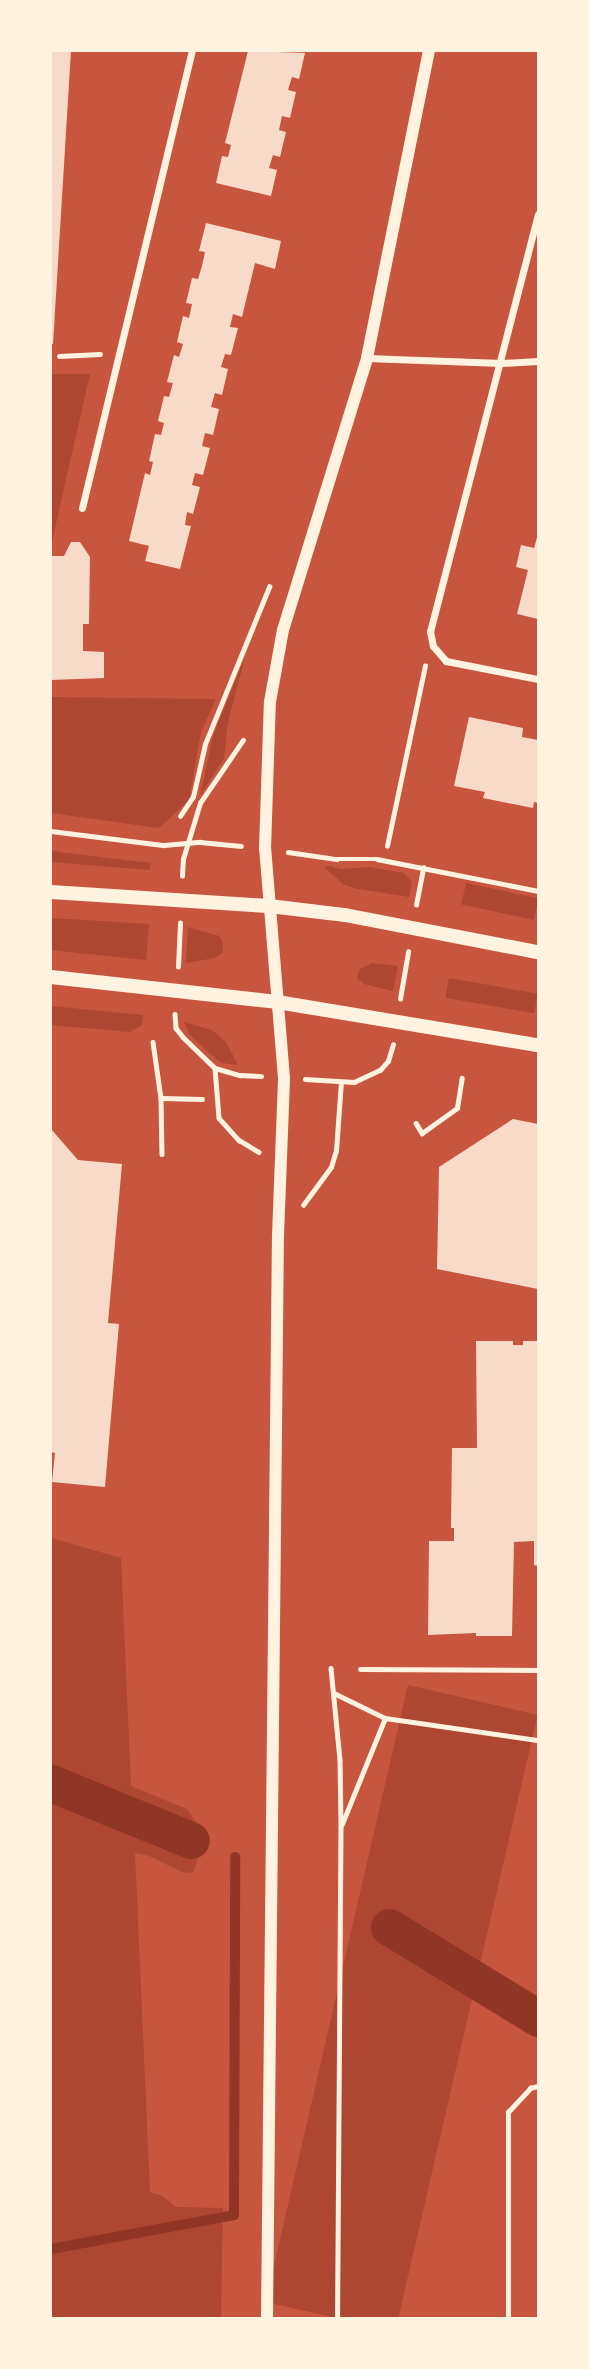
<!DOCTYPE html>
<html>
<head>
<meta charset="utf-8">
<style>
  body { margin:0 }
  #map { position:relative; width:589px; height:2369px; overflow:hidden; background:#c8553d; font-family:"PT Serif",serif }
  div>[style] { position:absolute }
  .green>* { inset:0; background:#ae4732; transform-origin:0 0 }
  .stream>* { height:10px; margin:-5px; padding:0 5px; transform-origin:5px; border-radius:5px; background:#8f3625 }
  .canal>* { height:37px; margin:-18.5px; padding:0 18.5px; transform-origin:18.5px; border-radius:18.5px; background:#8f3625 }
  .building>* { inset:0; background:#f7dbc8 }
  .path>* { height:4.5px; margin:-2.25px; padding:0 2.25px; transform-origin:2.25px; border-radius:2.25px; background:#fff3e0 }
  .service>* { height:5px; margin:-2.5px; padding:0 2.5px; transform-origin:2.5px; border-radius:2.5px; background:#fff3e0 }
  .minor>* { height:7px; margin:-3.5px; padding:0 3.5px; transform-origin:3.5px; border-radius:3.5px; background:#fff3e0 }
  .tertiary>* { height:12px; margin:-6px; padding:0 6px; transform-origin:6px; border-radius:6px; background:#fff3e0 }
  .secondary>* { height:14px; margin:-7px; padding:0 7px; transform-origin:7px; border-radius:7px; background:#fff3e0 }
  span { translate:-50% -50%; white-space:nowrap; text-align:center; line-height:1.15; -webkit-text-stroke:7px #fff3e0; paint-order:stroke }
  .frame { position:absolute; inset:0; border:52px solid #fff3e0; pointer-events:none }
</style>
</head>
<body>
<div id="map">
  <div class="green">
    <div style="clip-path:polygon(51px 374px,90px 374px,52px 541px,51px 541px)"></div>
    <div style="clip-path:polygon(245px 657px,228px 722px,224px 758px,200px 796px,213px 736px)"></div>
    <div style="clip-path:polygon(51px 697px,216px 699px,201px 732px,189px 800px,159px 828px,51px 813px)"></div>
    <div style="clip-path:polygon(51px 851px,151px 863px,150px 870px,51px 862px)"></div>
    <div style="clip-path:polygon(330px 866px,341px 869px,369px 867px,404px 873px,412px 882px,409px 897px,353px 888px,343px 884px,324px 867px)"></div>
    <div style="left:466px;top:883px;width:74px;height:22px;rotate:12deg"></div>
    <div style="clip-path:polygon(51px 918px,149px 924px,146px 960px,51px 950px)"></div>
    <div style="clip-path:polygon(188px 927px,219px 936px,223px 942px,223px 952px,215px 958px,186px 963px)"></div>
    <div style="clip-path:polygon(372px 963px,398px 966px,393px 991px,364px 984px,357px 978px,360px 969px)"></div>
    <div style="left:449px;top:978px;width:90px;height:20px;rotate:10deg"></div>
    <div style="clip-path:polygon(51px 1006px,143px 1015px,142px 1025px,130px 1032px,51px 1025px)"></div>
    <div style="clip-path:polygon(184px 1022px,212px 1030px,226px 1042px,238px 1065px,222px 1063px,216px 1059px,189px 1034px)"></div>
    <div style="clip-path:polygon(51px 1538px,121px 1558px,131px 1786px,187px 1809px,197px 1823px,197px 1861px,193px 1873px,182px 1872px,149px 1856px,135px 1853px,150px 2192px,163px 2196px,176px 2207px,223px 2208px,221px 2318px,51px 2318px)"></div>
    <div style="left:408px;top:1685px;width:133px;height:633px;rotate:13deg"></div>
  </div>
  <div class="stream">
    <div style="left:51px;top:2249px;width:186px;rotate:-10.5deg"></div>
    <div style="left:234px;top:2215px;width:358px;rotate:-89.8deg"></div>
  </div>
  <div class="canal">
    <div style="left:51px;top:1783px;width:151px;rotate:22.2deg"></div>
    <div style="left:389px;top:1927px;width:175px;rotate:31.4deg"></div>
  </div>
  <div class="building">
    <div style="clip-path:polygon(51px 51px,71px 51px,53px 344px,51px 344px)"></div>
    <div style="clip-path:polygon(248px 51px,305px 53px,299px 79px,292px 77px,288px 90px,296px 92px,290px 118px,282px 116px,279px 130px,286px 132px,280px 157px,273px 155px,269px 168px,277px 170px,271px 196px,216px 183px,222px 156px,228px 157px,231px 145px,225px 143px)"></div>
    <div style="clip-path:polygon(206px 223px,281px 241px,275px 269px,255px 263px,242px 317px,233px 314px,230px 327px,238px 328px,231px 355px,225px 354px,221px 367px,228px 369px,222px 395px,215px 393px,211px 407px,219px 409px,213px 435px,205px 433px,202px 446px,210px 448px,203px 475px,195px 473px,192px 485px,200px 487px,193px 514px,187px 512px,185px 525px,191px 526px,180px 569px,145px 561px,149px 546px,129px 541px,145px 473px,150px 475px,153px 462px,149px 461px,155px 434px,161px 435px,164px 423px,158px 421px,164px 396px,169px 397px,173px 383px,167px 382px,174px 355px,179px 357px,183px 344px,177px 342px,183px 316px,189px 318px,192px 304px,186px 303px,192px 278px,198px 279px,202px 266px,205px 252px,199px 251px)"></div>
    <div style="clip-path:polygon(538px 534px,538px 619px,517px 614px,528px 570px,516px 567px,521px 545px,534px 548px)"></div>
    <div style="clip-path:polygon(71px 542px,80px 542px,90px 557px,89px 624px,83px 624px,83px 651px,104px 652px,104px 678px,51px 680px,51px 556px,64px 556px)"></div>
    <div style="clip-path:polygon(469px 717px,523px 728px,522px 737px,538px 740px,538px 803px,534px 802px,533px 808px,483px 798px,485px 792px,454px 786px)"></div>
    <div style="clip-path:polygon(513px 1119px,538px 1124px,538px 1289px,437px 1269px,439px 1167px)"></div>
    <div style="clip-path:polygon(51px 1129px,78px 1160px,122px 1164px,108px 1323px,119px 1324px,105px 1487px,52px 1482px,55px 1453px,51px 1452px)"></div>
    <div style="clip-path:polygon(476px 1341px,513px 1341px,513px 1345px,523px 1345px,523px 1341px,538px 1341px,538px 1566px,534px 1565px,534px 1541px,514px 1542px,512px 1636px,476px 1636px,476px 1633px,428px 1635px,429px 1541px,454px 1541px,454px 1528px,451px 1528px,452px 1448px,477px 1448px)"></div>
  </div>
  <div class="path">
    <div style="left:59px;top:356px;width:41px;rotate:-2.8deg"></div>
    <div style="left:180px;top:816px;width:23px;rotate:-56deg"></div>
    <div style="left:193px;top:797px;width:54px;rotate:-77.2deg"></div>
    <div style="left:205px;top:744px;width:170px;rotate:-67.8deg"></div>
    <div style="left:51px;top:831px;width:114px;rotate:7.1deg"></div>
    <div style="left:164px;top:845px;width:36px;rotate:-5deg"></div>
    <div style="left:200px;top:842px;width:41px;rotate:5.6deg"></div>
    <div style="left:387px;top:846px;width:184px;rotate:-78.1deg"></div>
    <div style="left:288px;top:852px;width:49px;rotate:8.3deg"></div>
    <div style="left:336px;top:859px;width:41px"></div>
    <div style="left:377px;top:859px;width:164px;rotate:11.2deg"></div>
    <div style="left:182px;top:876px;width:17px;rotate:-87deg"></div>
    <div style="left:183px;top:859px;width:59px;rotate:-73.1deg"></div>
    <div style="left:200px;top:803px;width:76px;rotate:-55.7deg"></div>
    <div style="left:416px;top:905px;width:38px;rotate:-79deg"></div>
    <div style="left:178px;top:967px;width:44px;rotate:-87.4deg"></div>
    <div style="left:400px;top:999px;width:48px;rotate:-80.3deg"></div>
    <div style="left:175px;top:1014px;width:14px;rotate:86deg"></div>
    <div style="left:176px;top:1028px;width:11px;rotate:52deg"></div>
    <div style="left:183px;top:1037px;width:45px;rotate:44.1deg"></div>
    <div style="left:215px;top:1068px;width:26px;rotate:16deg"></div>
    <div style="left:240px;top:1075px;width:21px;rotate:3deg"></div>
    <div style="left:153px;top:1042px;width:57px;rotate:81.9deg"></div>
    <div style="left:161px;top:1098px;width:56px;rotate:89deg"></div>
    <div style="left:215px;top:1068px;width:50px;rotate:85.4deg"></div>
    <div style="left:219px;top:1118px;width:30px;rotate:48deg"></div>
    <div style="left:239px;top:1140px;width:23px;rotate:31deg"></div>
    <div style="left:305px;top:1079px;width:49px;rotate:3.5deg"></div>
    <div style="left:354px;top:1082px;width:29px;rotate:-25deg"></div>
    <div style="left:380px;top:1070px;width:12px;rotate:-48deg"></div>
    <div style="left:388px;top:1061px;width:17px;rotate:-73deg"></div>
    <div style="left:161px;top:1098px;width:41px;rotate:1.4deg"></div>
    <div style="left:416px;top:1123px;width:12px;rotate:59deg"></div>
    <div style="left:422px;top:1133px;width:43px;rotate:-35.5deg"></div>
    <div style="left:457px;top:1108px;width:30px;rotate:-81deg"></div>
    <div style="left:303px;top:1205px;width:47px;rotate:-53.6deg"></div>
    <div style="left:331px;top:1167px;width:17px;rotate:-73deg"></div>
    <div style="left:336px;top:1151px;width:69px;rotate:-85.9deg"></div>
    <div style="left:331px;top:1668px;width:92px;rotate:84.4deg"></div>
    <div style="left:340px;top:1760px;width:67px;rotate:89.1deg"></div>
    <div style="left:341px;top:1827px;width:491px;rotate:90.4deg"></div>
    <div style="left:334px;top:1693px;width:57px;rotate:26.1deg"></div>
    <div style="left:385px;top:1718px;width:155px;rotate:8.2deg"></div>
    <div style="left:342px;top:1824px;width:114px;rotate:-67.9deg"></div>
    <div style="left:508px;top:2318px;width:206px;rotate:-90deg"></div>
    <div style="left:508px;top:2112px;width:33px;rotate:-47deg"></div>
    <div style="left:530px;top:2088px;width:8px;rotate:-14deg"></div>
  </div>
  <div class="service">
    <div style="left:360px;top:1669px;width:178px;rotate:0.3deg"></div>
  </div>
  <div class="minor">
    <div style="left:538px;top:214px;width:431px;rotate:104.5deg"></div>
    <div style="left:430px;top:631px;width:15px;rotate:79deg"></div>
    <div style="left:433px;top:646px;width:20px;rotate:49deg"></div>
    <div style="left:446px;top:661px;width:94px;rotate:11.1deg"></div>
    <div style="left:367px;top:358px;width:134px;rotate:2.1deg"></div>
    <div style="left:501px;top:363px;width:37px;rotate:-3deg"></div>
    <div style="left:82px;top:508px;width:470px;rotate:-76.5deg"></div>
  </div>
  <div class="tertiary">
    <div style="left:267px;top:2318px;width:1082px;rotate:-89.42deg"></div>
    <div style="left:278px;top:1236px;width:158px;rotate:-87.8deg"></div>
    <div style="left:284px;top:1078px;width:230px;rotate:-94.7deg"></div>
    <div style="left:265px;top:849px;width:147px;rotate:-88.1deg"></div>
    <div style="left:270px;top:702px;width:73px;rotate:-79.8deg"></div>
    <div style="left:283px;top:630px;width:285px;rotate:-72.8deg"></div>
    <div style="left:367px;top:358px;width:313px;rotate:-78.6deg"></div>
  </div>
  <div class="secondary">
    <div style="left:51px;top:892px;width:218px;rotate:3.7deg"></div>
    <div style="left:269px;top:906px;width:77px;rotate:6.8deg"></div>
    <div style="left:345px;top:915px;width:197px;rotate:10.9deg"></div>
    <div style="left:51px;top:977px;width:227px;rotate:6.3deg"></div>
    <div style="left:277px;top:1002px;width:265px;rotate:9.4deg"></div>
  </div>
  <div class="frame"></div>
</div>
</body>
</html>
